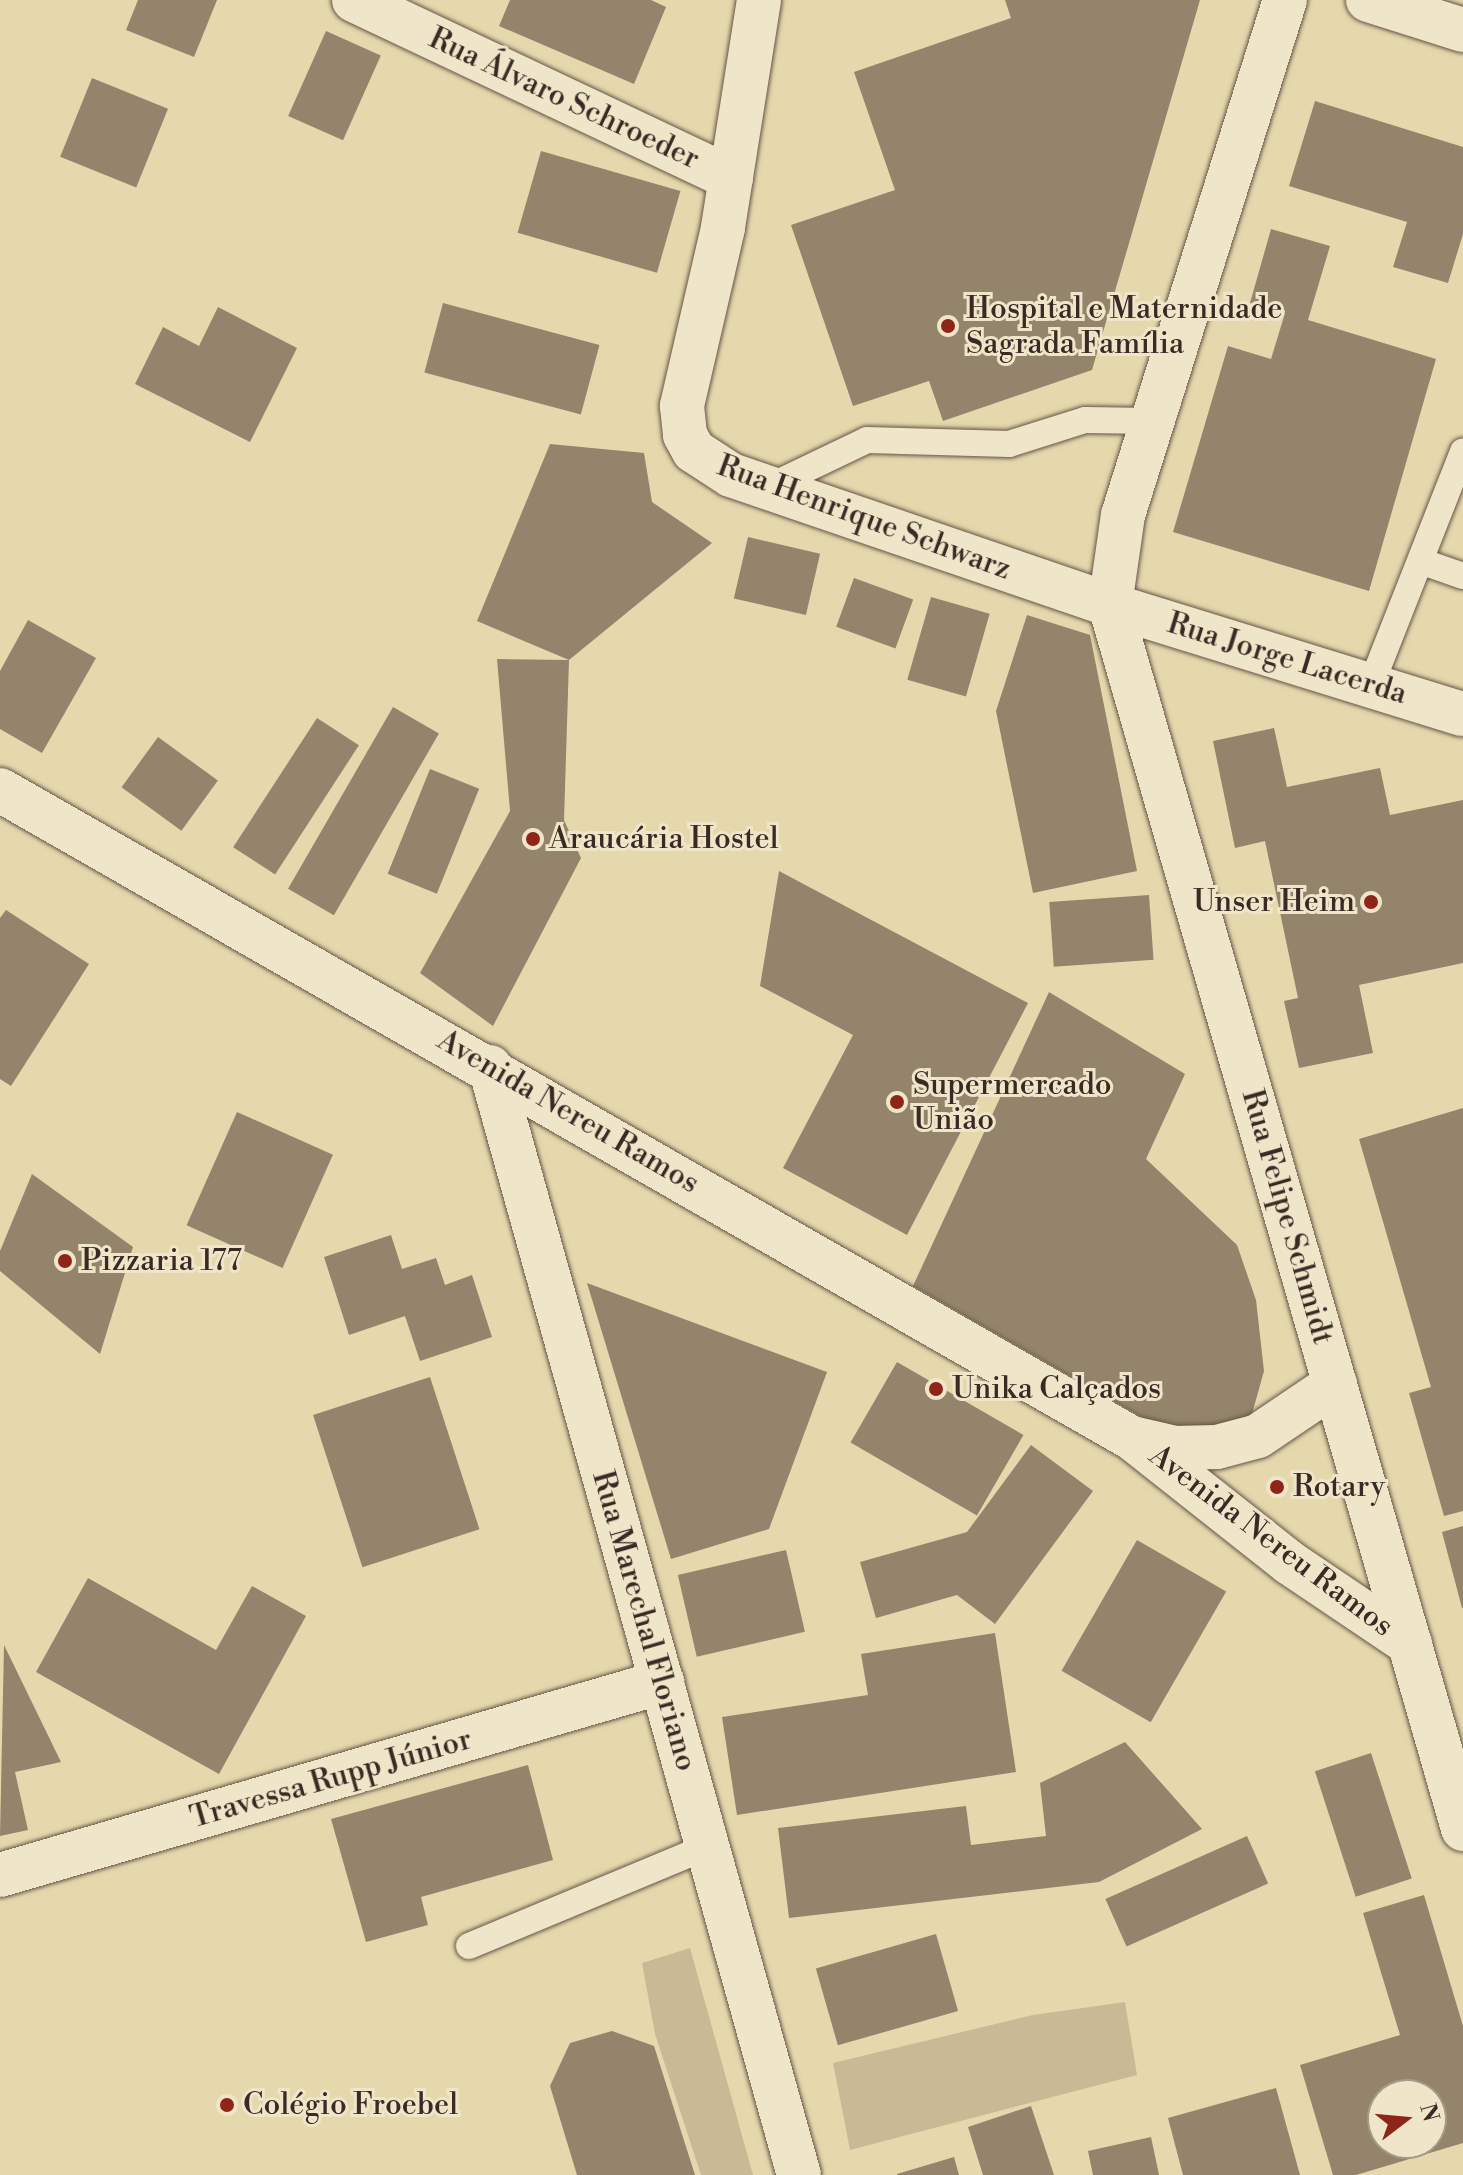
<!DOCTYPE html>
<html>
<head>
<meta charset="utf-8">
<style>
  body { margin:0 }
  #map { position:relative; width:1463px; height:2175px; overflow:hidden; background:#e6d8ad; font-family:"Libre Bodoni",serif }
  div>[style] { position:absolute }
  .green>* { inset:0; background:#c9ba96 }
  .building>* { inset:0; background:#93846b; transform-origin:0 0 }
  .roads { filter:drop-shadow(0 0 2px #655546) drop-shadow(0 0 2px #655546) }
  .service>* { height:26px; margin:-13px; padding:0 13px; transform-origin:13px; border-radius:13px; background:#efe6ca }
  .minor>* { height:44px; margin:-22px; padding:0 22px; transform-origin:22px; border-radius:22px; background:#efe6ca }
  .tertiary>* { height:44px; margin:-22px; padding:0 22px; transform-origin:22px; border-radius:22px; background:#efe6ca }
  .secondary>* { height:44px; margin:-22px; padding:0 22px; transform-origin:22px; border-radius:22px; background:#efe6ca }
  .dots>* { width:22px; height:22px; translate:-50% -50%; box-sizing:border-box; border:4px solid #efe6ca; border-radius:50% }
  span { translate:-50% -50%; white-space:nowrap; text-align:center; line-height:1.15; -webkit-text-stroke:6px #efe6ca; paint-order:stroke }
  .street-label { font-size:30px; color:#3a2924 }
  .poi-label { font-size:30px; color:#3a2924 }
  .left { translate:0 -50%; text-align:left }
  .right { translate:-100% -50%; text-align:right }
  .north { position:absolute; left:1367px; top:2079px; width:80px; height:80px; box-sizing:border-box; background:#efe6ca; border:2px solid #a79a88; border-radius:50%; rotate:74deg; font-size:22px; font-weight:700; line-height:32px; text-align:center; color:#3a2924 }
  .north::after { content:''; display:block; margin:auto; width:28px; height:36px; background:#8f2418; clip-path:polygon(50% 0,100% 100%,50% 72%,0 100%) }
</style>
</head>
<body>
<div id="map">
  <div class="green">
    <div style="clip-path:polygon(690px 1948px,753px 2175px,701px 2175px,655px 2034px,642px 1963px)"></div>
    <div style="clip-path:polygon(1125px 2002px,1137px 2075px,850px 2150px,833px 2063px,1033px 2015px)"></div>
  </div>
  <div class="building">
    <div style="clip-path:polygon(138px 0,217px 0,194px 57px,126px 30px)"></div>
    <div style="clip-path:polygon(510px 0,651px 0,666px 7px,634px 84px,499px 26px)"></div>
    <div style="clip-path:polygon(1005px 0,1200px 0,1092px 370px,943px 421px,929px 381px,853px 406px,791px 225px,895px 190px,854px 72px,1011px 18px)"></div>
    <div style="left:326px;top:31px;width:60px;height:93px;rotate:24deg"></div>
    <div style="left:92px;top:78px;width:82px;height:85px;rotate:22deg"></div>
    <div style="clip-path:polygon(1315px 101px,1463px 147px,1463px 234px,1448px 283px,1393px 267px,1407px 222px,1289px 186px)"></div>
    <div style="left:541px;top:151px;width:145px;height:85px;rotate:16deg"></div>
    <div style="clip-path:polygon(1271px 229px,1330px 246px,1308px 320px,1436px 359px,1369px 591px,1173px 532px,1228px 346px,1271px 359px,1285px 313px,1250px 303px)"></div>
    <div style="left:443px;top:303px;width:162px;height:72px;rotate:15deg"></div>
    <div style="clip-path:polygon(218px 307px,297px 348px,250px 442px,135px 384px,163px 327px,199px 346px)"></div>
    <div style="clip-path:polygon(550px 444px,644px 453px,652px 502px,712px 543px,569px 660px,564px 820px,581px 858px,493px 1026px,420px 973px,510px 811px,497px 659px,569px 660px,477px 621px)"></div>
    <div style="left:748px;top:537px;width:74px;height:63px;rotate:13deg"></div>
    <div style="left:854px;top:578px;width:63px;height:52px;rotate:20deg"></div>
    <div style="left:931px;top:597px;width:61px;height:86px;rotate:16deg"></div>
    <div style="clip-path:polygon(1027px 615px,1090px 635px,1137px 871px,1033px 893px,996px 711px)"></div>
    <div style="clip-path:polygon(28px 620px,96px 658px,42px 753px,0 729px,0 671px)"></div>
    <div style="left:393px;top:707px;width:53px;height:210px;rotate:30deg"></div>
    <div style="left:317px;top:718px;width:50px;height:154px;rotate:33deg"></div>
    <div style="clip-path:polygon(1274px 728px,1287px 787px,1380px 768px,1390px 815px,1463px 800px,1463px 963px,1359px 985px,1373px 1053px,1299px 1068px,1284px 1001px,1298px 998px,1265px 841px,1235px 848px,1213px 741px)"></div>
    <div style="left:158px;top:737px;width:74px;height:62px;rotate:36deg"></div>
    <div style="left:430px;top:769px;width:53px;height:113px;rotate:22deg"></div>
    <div style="clip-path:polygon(779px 871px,1028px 1003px,907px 1235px,783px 1168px,853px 1035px,760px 986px)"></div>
    <div style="left:1149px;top:895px;width:65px;height:100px;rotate:86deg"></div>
    <div style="clip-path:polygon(6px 910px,89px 964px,11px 1086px,0 1079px,0 918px)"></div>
    <div style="clip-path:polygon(1049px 992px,1185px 1074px,1146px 1159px,1237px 1245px,1256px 1300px,1264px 1371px,1252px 1414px,1192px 1446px,913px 1286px)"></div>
    <div style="clip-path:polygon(1463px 1108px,1463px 1511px,1444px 1516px,1409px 1393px,1431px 1387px,1359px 1139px)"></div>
    <div style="left:237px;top:1112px;width:105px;height:124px;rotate:24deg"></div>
    <div style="clip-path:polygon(32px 1174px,133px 1247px,100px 1354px,0 1271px,0 1251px)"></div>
    <div style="clip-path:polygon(391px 1235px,402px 1269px,436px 1258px,445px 1285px,472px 1275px,492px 1337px,420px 1361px,405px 1316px,349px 1335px,324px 1257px)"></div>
    <div style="clip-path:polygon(587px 1283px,827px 1372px,769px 1529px,671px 1559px)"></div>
    <div style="left:897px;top:1362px;width:146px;height:93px;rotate:30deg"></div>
    <div style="left:430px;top:1377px;width:160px;height:123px;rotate:72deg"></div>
    <div style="clip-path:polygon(1031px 1445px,1093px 1491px,995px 1624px,957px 1595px,876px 1618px,860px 1562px,967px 1532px)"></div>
    <div style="clip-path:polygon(1463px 1526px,1463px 1608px,1462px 1608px,1442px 1532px)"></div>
    <div style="left:1137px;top:1540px;width:103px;height:151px;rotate:30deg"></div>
    <div style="left:786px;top:1550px;width:84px;height:111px;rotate:77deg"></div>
    <div style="clip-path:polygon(88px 1578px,216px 1650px,252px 1586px,306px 1616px,219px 1774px,36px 1672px)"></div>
    <div style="clip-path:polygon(995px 1633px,1016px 1772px,737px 1815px,722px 1717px,868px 1695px,861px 1654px)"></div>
    <div style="clip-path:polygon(4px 1645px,61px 1762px,15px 1772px,28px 1830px,0 1836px)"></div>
    <div style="clip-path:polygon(1125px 1742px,1202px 1829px,1099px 1882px,789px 1918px,778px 1828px,966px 1806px,971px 1845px,1046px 1836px,1040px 1783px)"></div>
    <div style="left:1371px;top:1753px;width:132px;height:59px;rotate:72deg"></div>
    <div style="clip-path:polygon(528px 1765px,553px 1860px,421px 1897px,428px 1925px,366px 1942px,331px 1819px)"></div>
    <div style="left:1247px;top:1836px;width:52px;height:155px;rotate:66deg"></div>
    <div style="clip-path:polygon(evenodd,1424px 1895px,1463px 2026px,1463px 2143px,1356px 2175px,1333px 2175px,1300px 2065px,1400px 2035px,1363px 1913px,1424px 1895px,1383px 2095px,1431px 2095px,1431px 2143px,1383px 2143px,1383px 2095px)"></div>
    <div style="left:936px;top:1934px;width:80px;height:125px;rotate:74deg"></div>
    <div style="clip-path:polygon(612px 2031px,654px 2046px,695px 2175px,577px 2175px,550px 2086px,570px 2043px)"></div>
    <div style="clip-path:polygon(1276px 2088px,1300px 2175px,1183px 2175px,1168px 2118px)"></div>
    <div style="clip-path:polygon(1031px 2106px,1054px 2175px,983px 2175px,968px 2127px)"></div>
    <div style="clip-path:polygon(1151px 2137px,1159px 2175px,1093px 2175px,1088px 2151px)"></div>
    <div style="clip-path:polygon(954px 2157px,959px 2175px,897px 2175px,897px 2174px)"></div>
  </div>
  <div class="roads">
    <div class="service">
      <div style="left:771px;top:486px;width:106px;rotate:-25.6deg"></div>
      <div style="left:867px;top:440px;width:142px;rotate:1.6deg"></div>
      <div style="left:1009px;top:444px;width:80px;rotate:-17.5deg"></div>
      <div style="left:1085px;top:420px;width:66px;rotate:0.9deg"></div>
      <div style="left:1423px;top:562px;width:42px;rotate:19.3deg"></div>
      <div style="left:1371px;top:685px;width:251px;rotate:-68.5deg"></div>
      <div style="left:469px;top:1946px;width:258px;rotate:-22.6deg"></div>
    </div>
    <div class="minor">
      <div style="left:354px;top:0;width:417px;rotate:25.3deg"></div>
      <div style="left:1368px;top:0;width:100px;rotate:17.5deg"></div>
      <div style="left:0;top:1875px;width:690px;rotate:-16.25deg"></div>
    </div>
    <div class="tertiary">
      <div style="left:1110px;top:605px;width:369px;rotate:17.2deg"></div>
      <div style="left:0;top:790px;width:1306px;rotate:29.8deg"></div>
      <div style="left:1133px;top:1439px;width:200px;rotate:38.3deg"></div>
      <div style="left:1290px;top:1563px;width:145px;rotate:34deg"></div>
      <div style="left:490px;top:1067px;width:1150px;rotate:74.42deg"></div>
      <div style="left:1136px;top:1439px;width:39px;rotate:13deg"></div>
      <div style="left:1174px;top:1448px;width:43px;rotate:-1.3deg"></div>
      <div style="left:1217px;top:1447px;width:42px;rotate:-15deg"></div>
      <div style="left:1258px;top:1436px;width:93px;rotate:-34deg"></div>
    </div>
    <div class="secondary">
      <div style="left:759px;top:0;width:231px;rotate:99deg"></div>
      <div style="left:723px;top:228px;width:183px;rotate:103deg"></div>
      <div style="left:682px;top:406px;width:29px;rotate:84deg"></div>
      <div style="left:685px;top:435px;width:18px;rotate:61deg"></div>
      <div style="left:694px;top:451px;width:44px;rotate:33deg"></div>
      <div style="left:731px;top:475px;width:401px;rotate:18.9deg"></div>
      <div style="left:1285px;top:0;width:540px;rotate:107.46deg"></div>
      <div style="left:1123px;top:515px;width:91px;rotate:98.2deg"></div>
      <div style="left:1110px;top:605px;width:1274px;rotate:73.91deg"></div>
    </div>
  </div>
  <div class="dots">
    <div style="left:948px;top:326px;background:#8f2418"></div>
    <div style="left:533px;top:839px;background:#8f2418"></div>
    <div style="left:1371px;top:902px;background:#8f2418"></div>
    <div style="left:897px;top:1102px;background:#8f2418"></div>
    <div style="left:65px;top:1261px;background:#8f2418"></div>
    <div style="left:936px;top:1389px;background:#8f2418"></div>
    <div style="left:1277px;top:1487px;background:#8f2418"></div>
    <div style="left:227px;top:2105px;background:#8f2418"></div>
  </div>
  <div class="street-label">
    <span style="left:564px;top:99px;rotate:25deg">Rua Álvaro Schroeder</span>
    <span style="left:864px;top:518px;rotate:20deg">Rua Henrique Schwarz</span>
    <span style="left:1287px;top:659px;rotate:17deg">Rua Jorge Lacerda</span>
    <span style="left:568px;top:1112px;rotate:30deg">Avenida Nereu Ramos</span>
    <span style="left:1287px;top:1217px;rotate:74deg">Rua Felipe Schmidt</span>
    <span style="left:1271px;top:1541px;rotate:37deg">Avenida Nereu Ramos</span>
    <span style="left:644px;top:1621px;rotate:74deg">Rua Marechal Floriano</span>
    <span style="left:331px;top:1779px;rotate:-16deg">Travessa Rupp Júnior</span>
  </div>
  <div class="poi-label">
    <span class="left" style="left:966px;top:326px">Hospital e Maternidade<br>Sagrada Família</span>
    <span class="left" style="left:549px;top:839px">Araucária Hostel</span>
    <span class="right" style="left:1355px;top:902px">Unser Heim</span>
    <span class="left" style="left:913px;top:1102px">Supermercado<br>União</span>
    <span class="left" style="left:81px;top:1261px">Pizzaria 177</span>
    <span class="left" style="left:952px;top:1389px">Unika Calçados</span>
    <span class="left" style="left:1293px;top:1487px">Rotary</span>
    <span class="left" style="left:243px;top:2105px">Colégio Froebel</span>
  </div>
  <div class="north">N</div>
</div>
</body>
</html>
